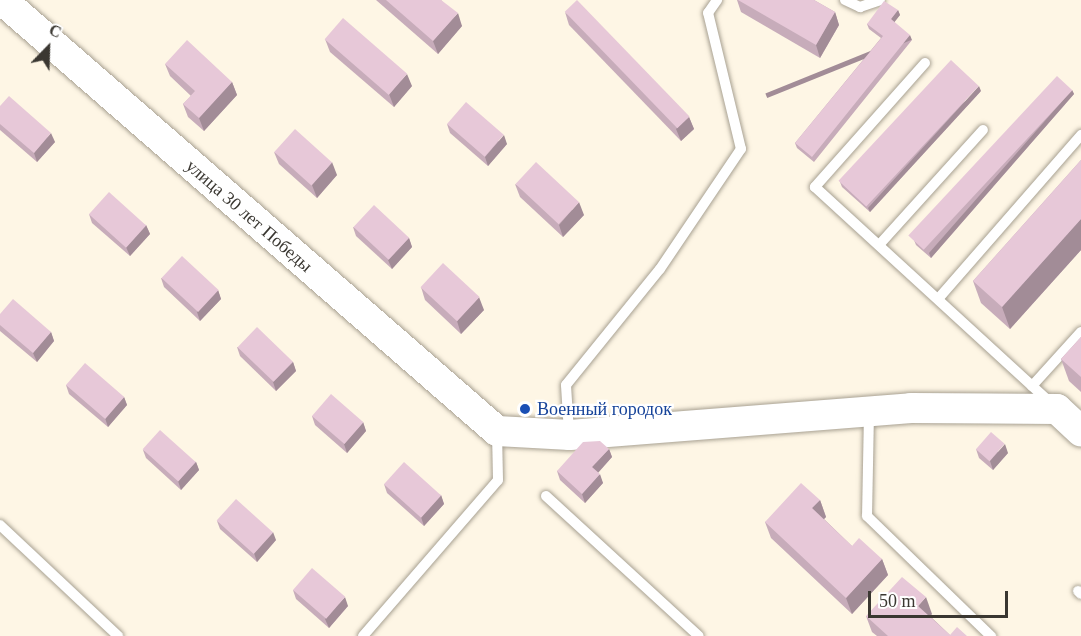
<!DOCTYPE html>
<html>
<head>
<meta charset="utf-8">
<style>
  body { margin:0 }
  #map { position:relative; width:1081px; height:636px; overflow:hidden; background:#fef6e5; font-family:"Times New Roman",serif }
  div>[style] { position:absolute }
  .roads { filter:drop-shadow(0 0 2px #a8a192) drop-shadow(0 0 2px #a8a192) }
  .lane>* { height:10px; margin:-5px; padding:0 5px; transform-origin:5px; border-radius:5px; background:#fff }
  .secondary>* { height:30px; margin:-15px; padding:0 15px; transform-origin:15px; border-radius:15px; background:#fff }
  .wall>* { inset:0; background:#c7acba }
  .shaded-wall>* { inset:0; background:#a28c97; transform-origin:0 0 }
  .building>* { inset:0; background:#e7c8d8; transform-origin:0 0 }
  .dots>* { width:16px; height:16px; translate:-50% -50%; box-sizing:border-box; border:3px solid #fff; border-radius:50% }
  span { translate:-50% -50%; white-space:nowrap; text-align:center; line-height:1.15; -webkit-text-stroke:4.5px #fff; paint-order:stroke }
  .street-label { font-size:18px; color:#3a3731 }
  .transit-label { font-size:18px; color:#164399 }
  .left { translate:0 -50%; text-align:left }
  .north { position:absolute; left:18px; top:18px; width:60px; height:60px; -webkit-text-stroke:4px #fff; paint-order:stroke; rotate:23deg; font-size:16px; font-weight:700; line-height:24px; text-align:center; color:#3a3731 }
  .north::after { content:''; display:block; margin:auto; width:21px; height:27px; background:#3a3731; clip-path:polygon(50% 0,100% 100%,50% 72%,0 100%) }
  .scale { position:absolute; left:868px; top:591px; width:140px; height:27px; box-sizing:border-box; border:3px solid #3a3731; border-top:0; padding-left:8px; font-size:18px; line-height:21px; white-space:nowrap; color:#3a3731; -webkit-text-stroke:4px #fff; paint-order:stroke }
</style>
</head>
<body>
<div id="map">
  <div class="roads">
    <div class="lane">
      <div style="left:845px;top:0;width:17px;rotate:25deg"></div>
      <div style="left:860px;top:7px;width:21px;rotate:-19deg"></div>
      <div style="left:925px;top:63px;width:166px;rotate:131.6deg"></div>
      <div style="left:815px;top:187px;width:319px;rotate:42.5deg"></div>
      <div style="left:879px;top:245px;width:155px;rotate:-47.9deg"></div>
      <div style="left:938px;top:299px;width:218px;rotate:-48.9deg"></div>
      <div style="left:1032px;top:386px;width:73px;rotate:-47.8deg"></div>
      <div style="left:869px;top:413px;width:103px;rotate:91.1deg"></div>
      <div style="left:867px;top:516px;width:173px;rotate:44.1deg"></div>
      <div style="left:569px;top:433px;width:48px;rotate:-93.6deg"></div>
      <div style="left:566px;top:385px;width:149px;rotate:-51deg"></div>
      <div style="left:660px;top:269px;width:145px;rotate:-56deg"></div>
      <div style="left:741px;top:149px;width:140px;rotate:-103.6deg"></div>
      <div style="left:708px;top:13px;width:16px;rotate:-55deg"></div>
      <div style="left:546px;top:496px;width:207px;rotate:42.5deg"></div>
      <div style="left:0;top:525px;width:162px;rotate:43.2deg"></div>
      <div style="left:1078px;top:591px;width:4px;rotate:45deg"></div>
      <div style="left:363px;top:636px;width:206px;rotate:-49.1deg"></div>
      <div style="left:498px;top:480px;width:46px;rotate:-91.2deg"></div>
    </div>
    <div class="secondary">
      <div style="left:2px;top:0;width:656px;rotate:41.05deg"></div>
      <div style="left:497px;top:431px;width:73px;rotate:3.1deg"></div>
      <div style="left:570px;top:435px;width:342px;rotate:-4.5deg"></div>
      <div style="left:911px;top:408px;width:146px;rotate:0.4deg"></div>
      <div style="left:1057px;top:409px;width:33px;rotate:43deg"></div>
    </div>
  </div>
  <div class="wall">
    <div style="clip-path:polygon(376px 0,441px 0,462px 26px,438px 54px)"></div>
    <div style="clip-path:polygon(737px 0,814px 0,835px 12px,839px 25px,820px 58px,741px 12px)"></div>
    <div style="clip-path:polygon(898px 10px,900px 15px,894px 22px,912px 40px,814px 162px,797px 148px,795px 143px,881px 38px,869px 29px,867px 24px)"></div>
    <div style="clip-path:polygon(565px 12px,689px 117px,694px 129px,681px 141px,569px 25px)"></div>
    <div style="clip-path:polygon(325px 39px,412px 86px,394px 107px,330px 52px)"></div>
    <div style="clip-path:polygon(165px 64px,232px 82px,237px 95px,204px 131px,188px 117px,183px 104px,191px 96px,170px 76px)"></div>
    <div style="clip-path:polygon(1072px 90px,1074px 94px,931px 258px,916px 245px,914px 240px)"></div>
    <div style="clip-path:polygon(981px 91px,870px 212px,842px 187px,840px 182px)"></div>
    <div style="clip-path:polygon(0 106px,55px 142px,37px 162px,0 130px)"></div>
    <div style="clip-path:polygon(447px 124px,507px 144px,488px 166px,450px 133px)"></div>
    <div style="clip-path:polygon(274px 152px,337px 175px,317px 198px,279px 164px)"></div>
    <div style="clip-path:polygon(1081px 160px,1081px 250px,1010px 329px,981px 303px,973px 281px)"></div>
    <div style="clip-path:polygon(515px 184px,584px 215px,563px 237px,520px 197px)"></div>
    <div style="clip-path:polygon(89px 214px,146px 225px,150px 234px,130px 256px,92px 223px)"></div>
    <div style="clip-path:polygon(353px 227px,409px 238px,412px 247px,392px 269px,356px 236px)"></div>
    <div style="clip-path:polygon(161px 278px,218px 290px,221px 299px,200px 321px,164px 287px)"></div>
    <div style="clip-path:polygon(421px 287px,484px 310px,461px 334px,425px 300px)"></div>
    <div style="clip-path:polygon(0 314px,51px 332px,54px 341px,37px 362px,0 331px)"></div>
    <div style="clip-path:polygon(1081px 337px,1081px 392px,1069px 381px,1061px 359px)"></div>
    <div style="clip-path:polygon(237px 347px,293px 362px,296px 371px,276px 391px,240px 356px)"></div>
    <div style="clip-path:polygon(66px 385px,124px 397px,127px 405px,108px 427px,69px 394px)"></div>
    <div style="clip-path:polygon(312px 416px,363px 422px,366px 431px,347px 453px,315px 425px)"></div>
    <div style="clip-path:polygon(609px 449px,612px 457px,598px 473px,603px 483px,585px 503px,560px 480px,557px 471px)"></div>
    <div style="clip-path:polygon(976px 449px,1008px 453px,993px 470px,979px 458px)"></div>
    <div style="clip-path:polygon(143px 450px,196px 462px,199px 470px,181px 490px,146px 458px)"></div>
    <div style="clip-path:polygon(384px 484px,441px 495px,444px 504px,424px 526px,387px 493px)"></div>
    <div style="clip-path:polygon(820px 500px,826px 517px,824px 519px,852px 546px,882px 559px,888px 575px,852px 614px,771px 538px,765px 522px)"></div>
    <div style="clip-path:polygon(217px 521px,276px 540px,257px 562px,220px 529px)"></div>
    <div style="clip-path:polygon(293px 590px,348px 606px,329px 628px,296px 599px)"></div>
    <div style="clip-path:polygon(932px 614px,930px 616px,950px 635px,967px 636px,877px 636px,872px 632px,866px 616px)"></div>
  </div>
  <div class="shaded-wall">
    <div style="clip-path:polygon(898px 10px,900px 15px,893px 24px,891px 19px)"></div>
    <div style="clip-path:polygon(835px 12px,839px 25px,820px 58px,816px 45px)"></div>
    <div style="clip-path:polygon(458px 13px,462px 26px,438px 54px,433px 41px)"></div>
    <div style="left:910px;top:35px;width:5px;height:156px;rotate:68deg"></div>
    <div style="clip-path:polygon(407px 74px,412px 86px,394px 107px,389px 94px)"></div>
    <div style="clip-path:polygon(232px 82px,237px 95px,204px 131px,199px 118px)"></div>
    <div style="clip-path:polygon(979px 86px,981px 91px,870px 212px,868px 208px)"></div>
    <div style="clip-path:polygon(1072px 90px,1074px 94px,931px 258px,929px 253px)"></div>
    <div style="clip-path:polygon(689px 117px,694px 129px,681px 141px,676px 129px)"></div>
    <div style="clip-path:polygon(51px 133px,55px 142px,37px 162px,34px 153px)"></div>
    <div style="clip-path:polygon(504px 135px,507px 144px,488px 166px,485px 157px)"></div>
    <div style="clip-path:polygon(332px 162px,337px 175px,317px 198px,312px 185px)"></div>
    <div style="clip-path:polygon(579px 202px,584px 215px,563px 237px,559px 225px)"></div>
    <div style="clip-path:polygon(1081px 219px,1081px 250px,1010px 329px,1002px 307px)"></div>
    <div style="clip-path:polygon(146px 225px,150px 234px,130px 256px,126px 247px)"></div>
    <div style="clip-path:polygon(409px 238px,412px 247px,392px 269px,388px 260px)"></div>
    <div style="clip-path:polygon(218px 290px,221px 299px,200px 321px,197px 312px)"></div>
    <div style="clip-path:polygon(479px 297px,484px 310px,461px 334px,457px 321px)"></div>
    <div style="clip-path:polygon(51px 332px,54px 341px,37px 362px,33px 353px)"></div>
    <div style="clip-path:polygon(293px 362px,296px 371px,276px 391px,273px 382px)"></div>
    <div style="clip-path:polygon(124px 397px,127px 405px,108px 427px,105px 418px)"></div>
    <div style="clip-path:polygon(363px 422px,366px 431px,347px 453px,344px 444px)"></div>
    <div style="clip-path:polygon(1005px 444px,1008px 453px,993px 470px,990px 461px)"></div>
    <div style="clip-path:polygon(609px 449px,612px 457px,595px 476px,592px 467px)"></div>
    <div style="clip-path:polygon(196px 462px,199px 470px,181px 490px,178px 481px)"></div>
    <div style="clip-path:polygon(600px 474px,603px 483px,585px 503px,582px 494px)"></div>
    <div style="clip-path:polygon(441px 495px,444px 504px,424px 526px,421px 517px)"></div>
    <div style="clip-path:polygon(820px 500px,826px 517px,818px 525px,812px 508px)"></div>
    <div style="clip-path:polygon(273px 532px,276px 540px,257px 562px,254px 553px)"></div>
    <div style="clip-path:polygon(882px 559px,888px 575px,852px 614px,846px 598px)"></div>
    <div style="clip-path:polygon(345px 597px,348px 606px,329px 628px,325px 619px)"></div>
    <div style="clip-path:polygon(926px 597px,932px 614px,924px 622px,918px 606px)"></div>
  </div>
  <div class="building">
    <div style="clip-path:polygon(386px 0,441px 0,458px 13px,433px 41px)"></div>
    <div style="left:577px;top:0;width:162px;height:17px;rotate:46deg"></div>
    <div style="clip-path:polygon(738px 0,814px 0,835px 12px,816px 45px)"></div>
    <div style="clip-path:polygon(884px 1px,898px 10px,891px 19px,910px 35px,812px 157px,795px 143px,883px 36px,867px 24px)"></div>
    <div style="left:343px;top:18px;width:85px;height:28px;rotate:41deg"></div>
    <div style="clip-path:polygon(187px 40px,232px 82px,199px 118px,183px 104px,195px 91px,165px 64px)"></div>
    <div style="left:951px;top:60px;width:38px;height:165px;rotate:43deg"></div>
    <div style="left:1057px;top:76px;width:21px;height:218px;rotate:43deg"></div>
    <div style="clip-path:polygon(9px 96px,51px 133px,34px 153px,0 124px,0 106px)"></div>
    <div style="left:466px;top:102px;width:50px;height:29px;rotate:41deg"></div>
    <div style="left:295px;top:129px;width:50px;height:31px;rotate:42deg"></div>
    <div style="clip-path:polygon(1081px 160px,1081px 219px,1002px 307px,973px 281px)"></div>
    <div style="left:536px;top:162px;width:59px;height:30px;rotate:43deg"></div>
    <div style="left:109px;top:192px;width:50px;height:30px;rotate:42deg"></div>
    <div style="left:374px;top:205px;width:48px;height:30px;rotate:43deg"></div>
    <div style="left:182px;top:256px;width:50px;height:30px;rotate:43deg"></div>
    <div style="left:443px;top:263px;width:50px;height:33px;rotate:43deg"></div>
    <div style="clip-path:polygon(13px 299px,51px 332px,33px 353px,0 325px,0 314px)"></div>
    <div style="left:257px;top:327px;width:50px;height:28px;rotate:44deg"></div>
    <div style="clip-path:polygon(1081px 337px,1081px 377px,1061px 359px)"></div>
    <div style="left:85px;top:363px;width:52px;height:29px;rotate:41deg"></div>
    <div style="left:331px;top:394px;width:43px;height:29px;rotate:41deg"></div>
    <div style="left:160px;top:430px;width:48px;height:26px;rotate:42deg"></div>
    <div style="left:991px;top:432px;width:18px;height:23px;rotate:41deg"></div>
    <div style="clip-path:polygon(600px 441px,609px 449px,592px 467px,600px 474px,582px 494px,557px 471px,583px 442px)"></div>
    <div style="left:404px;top:462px;width:50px;height:30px;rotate:42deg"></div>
    <div style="clip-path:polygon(801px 483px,820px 500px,812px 508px,852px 546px,859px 538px,882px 559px,846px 598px,765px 522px)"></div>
    <div style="left:236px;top:499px;width:50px;height:29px;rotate:42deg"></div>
    <div style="left:312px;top:568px;width:44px;height:29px;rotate:41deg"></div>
    <div style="clip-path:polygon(902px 577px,926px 597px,918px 606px,950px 635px,957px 627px,967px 636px,888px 636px,866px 616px)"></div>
  </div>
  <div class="dots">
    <div style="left:525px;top:409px;background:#1a4fb4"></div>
  </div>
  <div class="street-label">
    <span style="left:249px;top:216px;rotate:41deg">улица 30 лет Победы</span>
  </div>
  <div class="transit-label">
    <span class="left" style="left:537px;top:409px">Военный городок</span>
  </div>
  <div class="north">С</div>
  <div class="scale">50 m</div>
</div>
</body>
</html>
